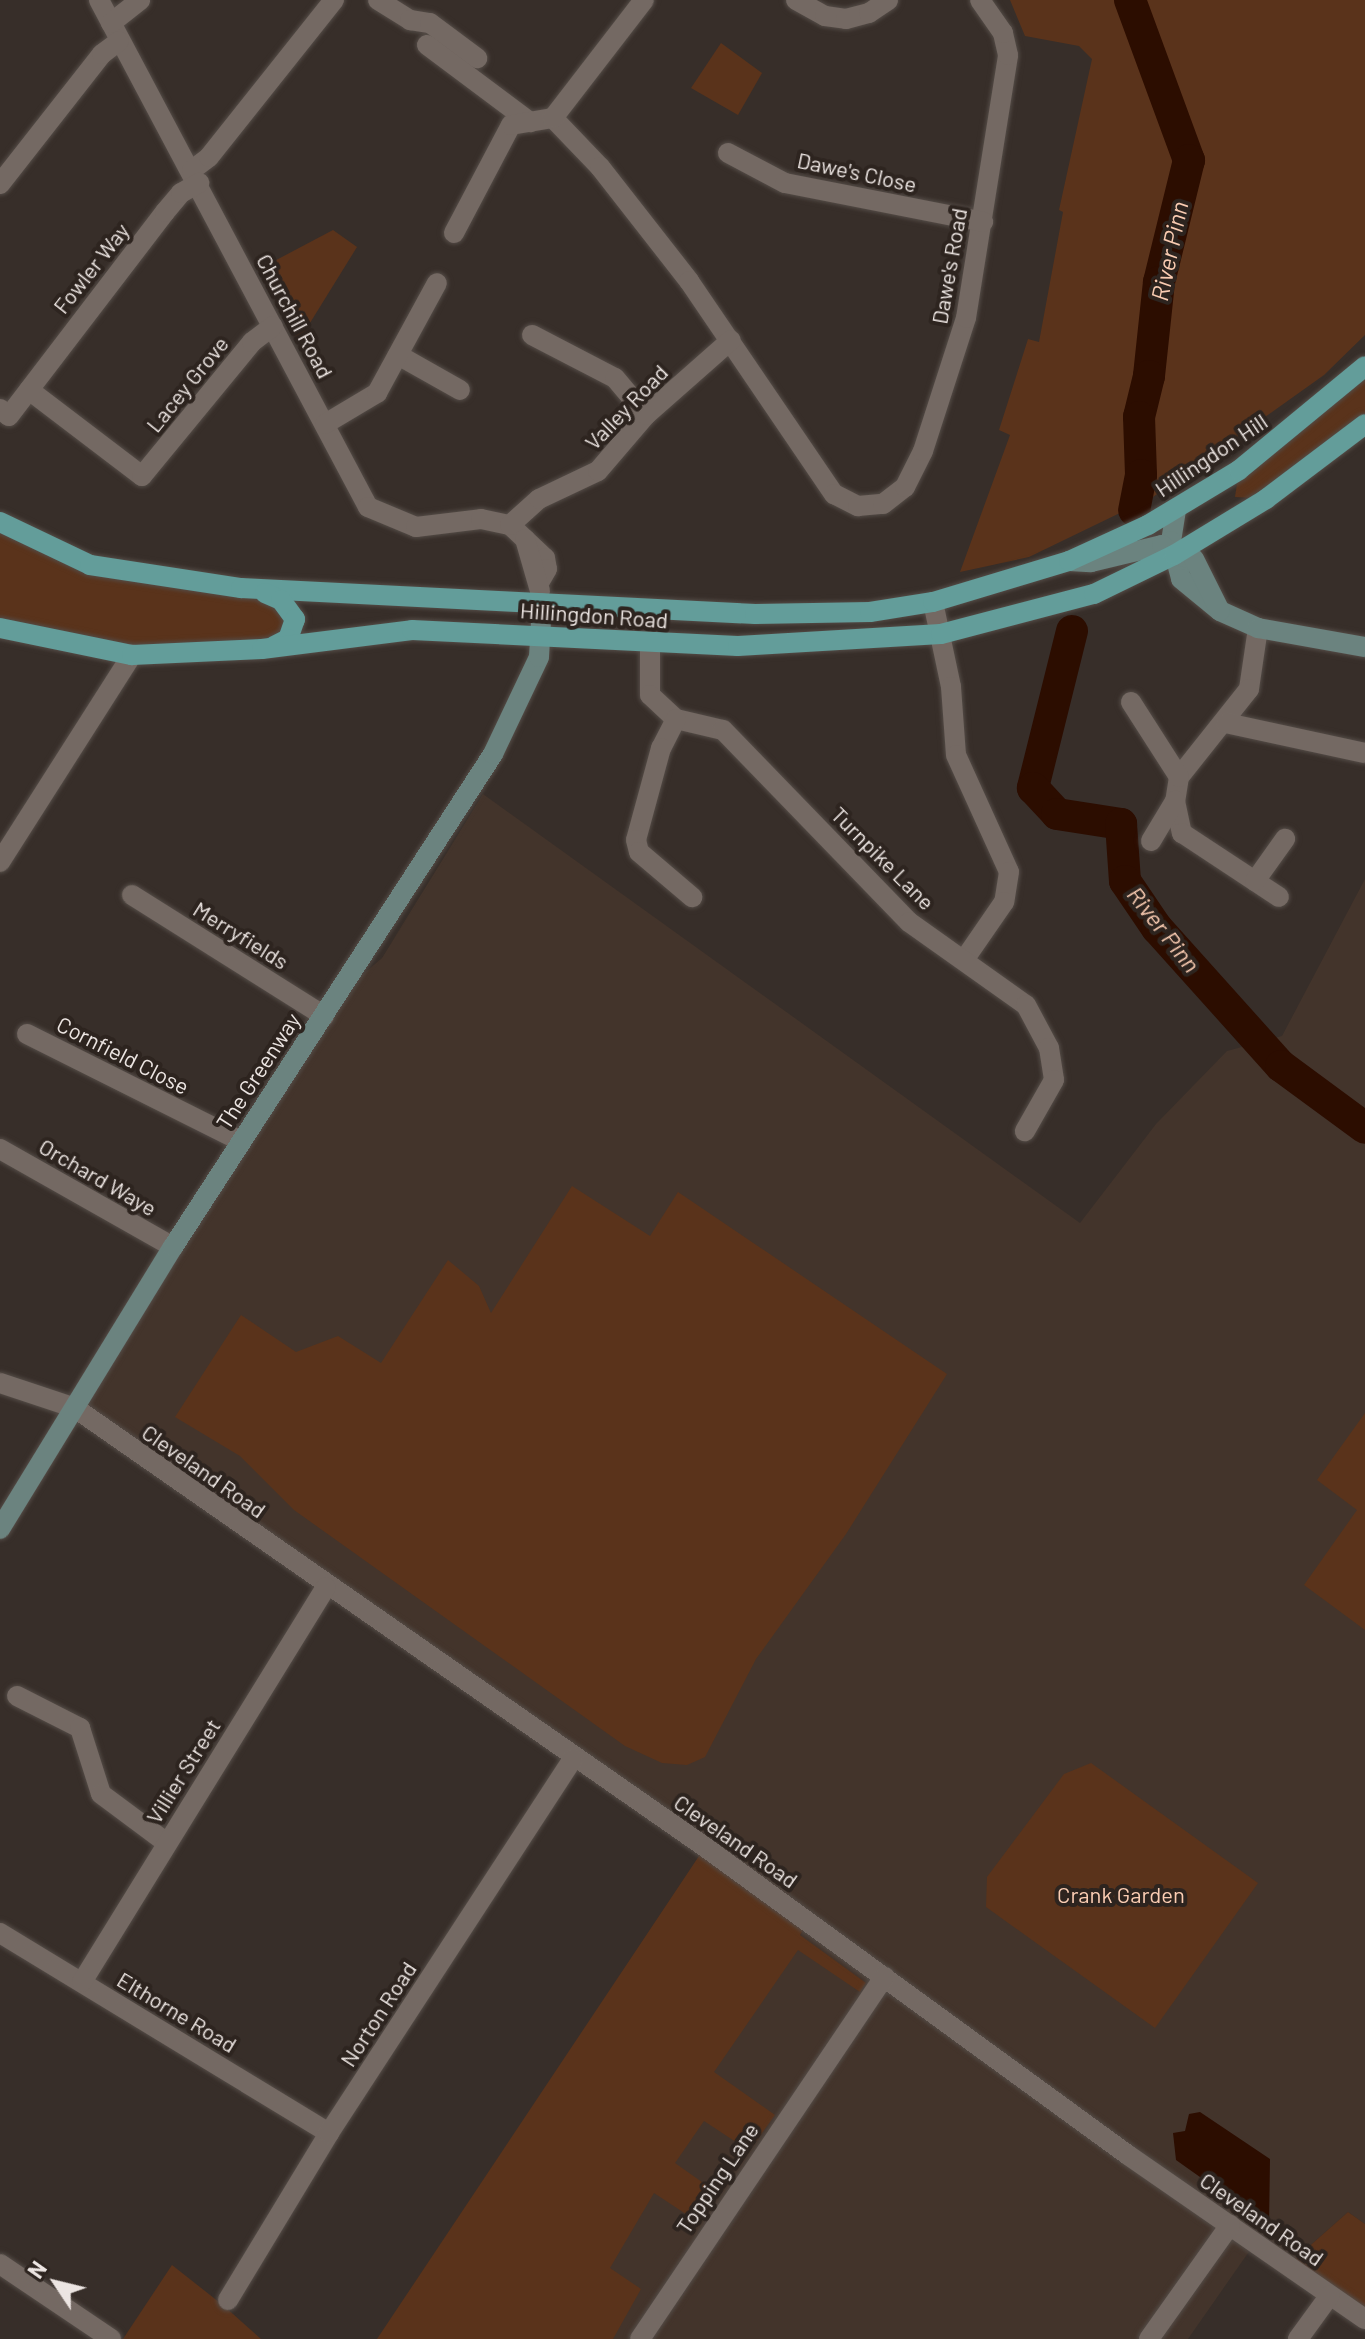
<!DOCTYPE html>
<html>
<head>
<meta charset="utf-8">
<style>
  body { margin:0 }
  #map { position:relative; width:1365px; height:2339px; overflow:hidden; background:#372e29; font-family:Barlow,sans-serif }
  div>[style] { position:absolute }
  .built>* { inset:0; background:#43342b }
  .green>* { inset:0; background:#5a331b }
  .water>* { inset:0; background:#2c0d00 }
  .river>* { height:32px; margin:-16px; padding:0 16px; transform-origin:16px; border-radius:16px; background:#2c0d00 }
  .roads { filter:drop-shadow(0 0 2px #544c47) drop-shadow(0 0 2px #544c47) }
  .street>* { height:20px; margin:-10px; padding:0 10px; transform-origin:10px; border-radius:10px; background:#746963 }
  .secondary>* { height:20px; margin:-10px; padding:0 10px; transform-origin:10px; border-radius:10px; background:#6b837f }
  .primary>* { height:20px; margin:-10px; padding:0 10px; transform-origin:10px; border-radius:10px; background:#639d9a }
  span { translate:-50% -50%; white-space:nowrap; text-align:center; line-height:1.15; -webkit-text-stroke:8px #2d241f; paint-order:stroke }
  .street-label { font-size:22px; color:#ece5e2 }
  .park-label { font-size:22px; color:#fbcdb3 }
  .water-label { font-size:24px; color:#f9cbb1; font-style:italic }
  .north { position:absolute; left:16px; top:2243px; width:80px; height:80px; -webkit-text-stroke:6px #2d241f; paint-order:stroke; rotate:305deg; font-size:22px; font-weight:700; line-height:32px; text-align:center; color:#ece5e2 }
  .north::after { content:''; display:block; margin:auto; width:28px; height:36px; background:#ece5e2; clip-path:polygon(50% 0,100% 100%,50% 72%,0 100%) }
</style>
</head>
<body>
<div id="map">
  <div class="built">
    <div style="clip-path:polygon(483px 794px,1080px 1223px,1156px 1124px,1227px 1051px,1282px 1036px,1365px 879px,1365px 2224px,1348px 2212px,1287px 2266px,1255px 2243px,1188px 2339px,591px 2339px,622px 2199px,809px 1921px,75px 1408px,334px 999px,382px 958px)"></div>
  </div>
  <div class="green">
    <div style="clip-path:polygon(1010px 0,1365px 0,1365px 335px,1324px 375px,1153px 497px,1029px 557px,960px 572px,1010px 435px,999px 430px,1028px 339px,1039px 342px,1063px 212px,1059px 210px,1092px 59px,1079px 46px,1025px 36px)"></div>
    <div style="clip-path:polygon(721px 43px,762px 73px,738px 115px,691px 88px)"></div>
    <div style="clip-path:polygon(333px 230px,357px 247px,305px 331px,296px 337px,263px 267px)"></div>
    <div style="clip-path:polygon(1365px 366px,1365px 424px,1266px 499px,1235px 497px,1239px 470px)"></div>
    <div style="clip-path:polygon(0 522px,90px 565px,281px 600px,288px 639px,132px 655px,0 628px)"></div>
    <div style="clip-path:polygon(572px 1186px,650px 1236px,678px 1192px,947px 1374px,846px 1534px,756px 1659px,705px 1757px,687px 1765px,662px 1763px,625px 1746px,294px 1510px,240px 1456px,175px 1417px,241px 1315px,296px 1352px,338px 1336px,381px 1363px,448px 1260px,479px 1286px,491px 1313px)"></div>
    <div style="clip-path:polygon(1365px 1413px,1365px 1630px,1304px 1585px,1357px 1510px,1317px 1480px)"></div>
    <div style="clip-path:polygon(1091px 1763px,1258px 1883px,1155px 2028px,986px 1907px,987px 1877px,1064px 1774px)"></div>
    <div style="clip-path:polygon(705px 1847px,809px 1921px,800px 1935px,866px 1983px,860px 1992px,798px 1950px,714px 2072px,775px 2115px,757px 2140px,742px 2146px,704px 2121px,675px 2163px,709px 2187px,713px 2202px,698px 2222px,654px 2193px,610px 2268px,641px 2289px,613px 2339px,377px 2339px)"></div>
    <div style="clip-path:polygon(1348px 2212px,1365px 2224px,1365px 2319px,1287px 2266px)"></div>
    <div style="clip-path:polygon(172px 2265px,224px 2306px,261px 2339px,123px 2339px)"></div>
  </div>
  <div class="water">
    <div style="clip-path:polygon(1200px 2112px,1270px 2159px,1269px 2226px,1176px 2160px,1173px 2133px,1185px 2131px,1189px 2114px)"></div>
  </div>
  <div class="river">
    <div style="left:1130px;top:0;width:171px;rotate:69.8deg"></div>
    <div style="left:1189px;top:160px;width:126px;rotate:103.8deg"></div>
    <div style="left:1159px;top:282px;width:95px;rotate:96.1deg"></div>
    <div style="left:1149px;top:376px;width:42px;rotate:103.7deg"></div>
    <div style="left:1139px;top:417px;width:58px;rotate:88deg"></div>
    <div style="left:1141px;top:475px;width:36px;rotate:101deg"></div>
    <div style="left:1072px;top:631px;width:162px;rotate:104deg"></div>
    <div style="left:1033px;top:788px;width:35px;rotate:47deg"></div>
    <div style="left:1057px;top:814px;width:65px;rotate:8.9deg"></div>
    <div style="left:1121px;top:824px;width:57px;rotate:86deg"></div>
    <div style="left:1125px;top:881px;width:57px;rotate:55.8deg"></div>
    <div style="left:1157px;top:928px;width:186px;rotate:48.1deg"></div>
    <div style="left:1281px;top:1066px;width:104px;rotate:36.4deg"></div>
  </div>
  <div class="roads">
    <div class="street">
      <div style="left:99px;top:0;width:574px;rotate:62.05deg"></div>
      <div style="left:368px;top:507px;width:52px;rotate:22.6deg"></div>
      <div style="left:416px;top:527px;width:65px;rotate:-7deg"></div>
      <div style="left:481px;top:519px;width:30px;rotate:12deg"></div>
      <div style="left:510px;top:525px;width:48px;rotate:43.3deg"></div>
      <div style="left:545px;top:558px;width:11px;rotate:80deg"></div>
      <div style="left:547px;top:569px;width:16px;rotate:120deg"></div>
      <div style="left:378px;top:0;width:38px;rotate:32deg"></div>
      <div style="left:410px;top:20px;width:20px;rotate:9deg"></div>
      <div style="left:430px;top:23px;width:59px;rotate:36.7deg"></div>
      <div style="left:796px;top:0;width:33px;rotate:29deg"></div>
      <div style="left:825px;top:16px;width:21px;rotate:8deg"></div>
      <div style="left:846px;top:19px;width:24px;rotate:-15deg"></div>
      <div style="left:869px;top:13px;width:23px;rotate:-34deg"></div>
      <div style="left:111px;top:23px;width:37px;rotate:-38deg"></div>
      <div style="left:427px;top:45px;width:129px;rotate:36.8deg"></div>
      <div style="left:553px;top:118px;width:68px;rotate:46.2deg"></div>
      <div style="left:600px;top:167px;width:145px;rotate:52deg"></div>
      <div style="left:689px;top:281px;width:258px;rotate:55.8deg"></div>
      <div style="left:834px;top:494px;width:27px;rotate:27deg"></div>
      <div style="left:858px;top:506px;width:25px;rotate:-5deg"></div>
      <div style="left:883px;top:504px;width:28px;rotate:-38deg"></div>
      <div style="left:905px;top:487px;width:40px;rotate:-63.4deg"></div>
      <div style="left:923px;top:451px;width:140px;rotate:-72.1deg"></div>
      <div style="left:966px;top:318px;width:266px;rotate:-80.9deg"></div>
      <div style="left:1008px;top:55px;width:23px;rotate:-103deg"></div>
      <div style="left:1003px;top:33px;width:40px;rotate:-124.9deg"></div>
      <div style="left:728px;top:153px;width:64px;rotate:27.8deg"></div>
      <div style="left:785px;top:183px;width:202px;rotate:11.1deg"></div>
      <div style="left:192px;top:170px;width:21px;rotate:-37deg"></div>
      <div style="left:209px;top:157px;width:201px;rotate:-51.5deg"></div>
      <div style="left:0;top:184px;width:165px;rotate:-51.9deg"></div>
      <div style="left:102px;top:54px;width:21px;rotate:-37deg"></div>
      <div style="left:454px;top:233px;width:122px;rotate:-62.2deg"></div>
      <div style="left:511px;top:125px;width:43px;rotate:-9.5deg"></div>
      <div style="left:553px;top:118px;width:149px;rotate:-52.4deg"></div>
      <div style="left:532px;top:335px;width:93px;rotate:27.4deg"></div>
      <div style="left:615px;top:378px;width:48px;rotate:50deg"></div>
      <div style="left:398px;top:355px;width:71px;rotate:29.4deg"></div>
      <div style="left:29px;top:390px;width:142px;rotate:37.3deg"></div>
      <div style="left:142px;top:476px;width:173px;rotate:-50.6deg"></div>
      <div style="left:252px;top:342px;width:26px;rotate:-37deg"></div>
      <div style="left:0;top:409px;width:11px;rotate:38deg"></div>
      <div style="left:9px;top:416px;width:257px;rotate:-52.6deg"></div>
      <div style="left:165px;top:212px;width:25px;rotate:-50deg"></div>
      <div style="left:181px;top:193px;width:21px;rotate:-29deg"></div>
      <div style="left:325px;top:424px;width:61px;rotate:-30.8deg"></div>
      <div style="left:377px;top:393px;width:125px;rotate:-61.4deg"></div>
      <div style="left:510px;top:525px;width:39px;rotate:-42deg"></div>
      <div style="left:539px;top:499px;width:65px;rotate:-25.4deg"></div>
      <div style="left:598px;top:471px;width:74px;rotate:-49.4deg"></div>
      <div style="left:646px;top:415px;width:113px;rotate:-41.4deg"></div>
      <div style="left:525px;top:539px;width:54px;rotate:73.9deg"></div>
      <div style="left:933px;top:602px;width:87px;rotate:78deg"></div>
      <div style="left:951px;top:687px;width:68px;rotate:85.8deg"></div>
      <div style="left:956px;top:755px;width:128px;rotate:65.6deg"></div>
      <div style="left:1009px;top:872px;width:30px;rotate:99deg"></div>
      <div style="left:1004px;top:902px;width:70px;rotate:124.6deg"></div>
      <div style="left:1258px;top:628px;width:62px;rotate:98.4deg"></div>
      <div style="left:1249px;top:689px;width:112px;rotate:128.5deg"></div>
      <div style="left:1179px;top:777px;width:24px;rotate:99deg"></div>
      <div style="left:1175px;top:801px;width:33px;rotate:78deg"></div>
      <div style="left:1182px;top:833px;width:116px;rotate:33.4deg"></div>
      <div style="left:650px;top:645px;width:50px;rotate:90deg"></div>
      <div style="left:650px;top:695px;width:35px;rotate:43deg"></div>
      <div style="left:676px;top:719px;width:48px;rotate:13.2deg"></div>
      <div style="left:723px;top:730px;width:267px;rotate:45.9deg"></div>
      <div style="left:909px;top:922px;width:143px;rotate:35.4deg"></div>
      <div style="left:1026px;top:1005px;width:49px;rotate:61.9deg"></div>
      <div style="left:1049px;top:1048px;width:32px;rotate:81deg"></div>
      <div style="left:1054px;top:1080px;width:59px;rotate:119.6deg"></div>
      <div style="left:1131px;top:702px;width:89px;rotate:57.4deg"></div>
      <div style="left:676px;top:719px;width:33px;rotate:117deg"></div>
      <div style="left:661px;top:748px;width:95px;rotate:105.2deg"></div>
      <div style="left:636px;top:840px;width:12px;rotate:76deg"></div>
      <div style="left:639px;top:852px;width:70px;rotate:40.3deg"></div>
      <div style="left:1226px;top:723px;width:142px;rotate:12.2deg"></div>
      <div style="left:1151px;top:841px;width:47px;rotate:-59deg"></div>
      <div style="left:0;top:862px;width:246px;rotate:-57.5deg"></div>
      <div style="left:1255px;top:881px;width:52px;rotate:-54.5deg"></div>
      <div style="left:132px;top:895px;width:227px;rotate:32.2deg"></div>
      <div style="left:27px;top:1034px;width:239px;rotate:26.6deg"></div>
      <div style="left:0;top:1149px;width:199px;rotate:29.5deg"></div>
      <div style="left:0;top:1383px;width:79px;rotate:18.4deg"></div>
      <div style="left:75px;top:1408px;width:768px;rotate:34.87deg"></div>
      <div style="left:705px;top:1847px;width:523px;rotate:36.06deg"></div>
      <div style="left:1128px;top:2155px;width:288px;rotate:34.7deg"></div>
      <div style="left:17px;top:1696px;width:71px;rotate:26.9deg"></div>
      <div style="left:80px;top:1728px;width:69px;rotate:72.3deg"></div>
      <div style="left:101px;top:1794px;width:82px;rotate:36.6deg"></div>
      <div style="left:0;top:1933px;width:385px;rotate:31.3deg"></div>
      <div style="left:82px;top:1982px;width:464px;rotate:-58.3deg"></div>
      <div style="left:0;top:2264px;width:134px;rotate:34deg"></div>
      <div style="left:228px;top:2300px;width:195px;rotate:-58.8deg"></div>
      <div style="left:329px;top:2133px;width:447px;rotate:-56.9deg"></div>
      <div style="left:640px;top:2339px;width:437px;rotate:-56deg"></div>
      <div style="left:1149px;top:2339px;width:140px;rotate:-54.6deg"></div>
      <div style="left:1298px;top:2339px;width:54px;rotate:-54deg"></div>
    </div>
    <div class="secondary">
      <div style="left:1176px;top:510px;width:31px;rotate:99deg"></div>
      <div style="left:1171px;top:541px;width:39px;rotate:75deg"></div>
      <div style="left:1181px;top:579px;width:50px;rotate:39.4deg"></div>
      <div style="left:1220px;top:611px;width:42px;rotate:24.1deg"></div>
      <div style="left:1258px;top:628px;width:109px;rotate:10.1deg"></div>
      <div style="left:1069px;top:561px;width:22px;rotate:3deg"></div>
      <div style="left:1091px;top:562px;width:73px;rotate:-13.5deg"></div>
      <div style="left:1162px;top:545px;width:16px;rotate:40deg"></div>
      <div style="left:1174px;top:555px;width:20px;rotate:11deg"></div>
      <div style="left:1194px;top:559px;width:58px;rotate:63.4deg"></div>
      <div style="left:0;top:1529px;width:331px;rotate:-58.5deg"></div>
      <div style="left:173px;top:1247px;width:588px;rotate:-57.01deg"></div>
      <div style="left:493px;top:754px;width:107px;rotate:-64.6deg"></div>
      <div style="left:539px;top:657px;width:54px;rotate:-86.8deg"></div>
    </div>
    <div class="primary">
      <div style="left:0;top:522px;width:100px;rotate:25.5deg"></div>
      <div style="left:90px;top:565px;width:153px;rotate:8.7deg"></div>
      <div style="left:241px;top:588px;width:515px;rotate:2.9deg"></div>
      <div style="left:755px;top:614px;width:115px;rotate:-1deg"></div>
      <div style="left:870px;top:612px;width:64px;rotate:-9deg"></div>
      <div style="left:933px;top:602px;width:142px;rotate:-16.8deg"></div>
      <div style="left:1069px;top:561px;width:87px;rotate:-24.5deg"></div>
      <div style="left:1148px;top:525px;width:106px;rotate:-31.1deg"></div>
      <div style="left:1239px;top:470px;width:163px;rotate:-39.5deg"></div>
      <div style="left:265px;top:593px;width:17px;rotate:24deg"></div>
      <div style="left:281px;top:600px;width:24px;rotate:54deg"></div>
      <div style="left:295px;top:619px;width:21px;rotate:109deg"></div>
      <div style="left:288px;top:639px;width:16px;rotate:153deg"></div>
      <div style="left:0;top:628px;width:135px;rotate:11.6deg"></div>
      <div style="left:132px;top:655px;width:130px;rotate:-2.6deg"></div>
      <div style="left:262px;top:649px;width:151px;rotate:-7.2deg"></div>
      <div style="left:412px;top:630px;width:326px;rotate:2.8deg"></div>
      <div style="left:738px;top:646px;width:203px;rotate:-3.4deg"></div>
      <div style="left:941px;top:634px;width:158px;rotate:-14.7deg"></div>
      <div style="left:1094px;top:594px;width:89px;rotate:-26deg"></div>
      <div style="left:1174px;top:555px;width:108px;rotate:-31.3deg"></div>
      <div style="left:1266px;top:499px;width:124px;rotate:-37.1deg"></div>
    </div>
  </div>
  <div class="street-label">
    <span style="left:857px;top:172px;rotate:12deg">Dawe's Close</span>
    <span style="left:949px;top:266px;rotate:-80deg">Dawe's Road</span>
    <span style="left:91px;top:268px;rotate:-52deg">Fowler Way</span>
    <span style="left:295px;top:316px;rotate:62deg">Churchill Road</span>
    <span style="left:187px;top:384px;rotate:-51deg">Lacey Grove</span>
    <span style="left:626px;top:407px;rotate:-46deg">Valley Road</span>
    <span style="left:1211px;top:455px;rotate:-34deg">Hillingdon Hill</span>
    <span style="left:594px;top:615px;rotate:4deg">Hillingdon Road</span>
    <span style="left:883px;top:858px;rotate:45deg">Turnpike Lane</span>
    <span style="left:241px;top:935px;rotate:32deg">Merryfields</span>
    <span style="left:123px;top:1055px;rotate:27deg">Cornfield Close</span>
    <span style="left:258px;top:1071px;rotate:-57deg">The Greenway</span>
    <span style="left:98px;top:1177px;rotate:30deg">Orchard Waye</span>
    <span style="left:204px;top:1471px;rotate:35deg">Cleveland Road</span>
    <span style="left:183px;top:1771px;rotate:-58deg">Villier Street</span>
    <span style="left:736px;top:1841px;rotate:35deg">Cleveland Road</span>
    <span style="left:177px;top:2012px;rotate:31deg">Elthorne Road</span>
    <span style="left:378px;top:2014px;rotate:-57deg">Norton Road</span>
    <span style="left:717px;top:2178px;rotate:-56deg">Topping Lane</span>
    <span style="left:1262px;top:2219px;rotate:35deg">Cleveland Road</span>
  </div>
  <div class="park-label">
    <span style="left:1121px;top:1895px">Crank Garden</span>
  </div>
  <div class="water-label">
    <span style="left:1169px;top:251px;rotate:-78deg">River Pinn</span>
    <span style="left:1164px;top:929px;rotate:52deg">River Pinn</span>
  </div>
  <div class="north">N</div>
</div>
</body>
</html>
